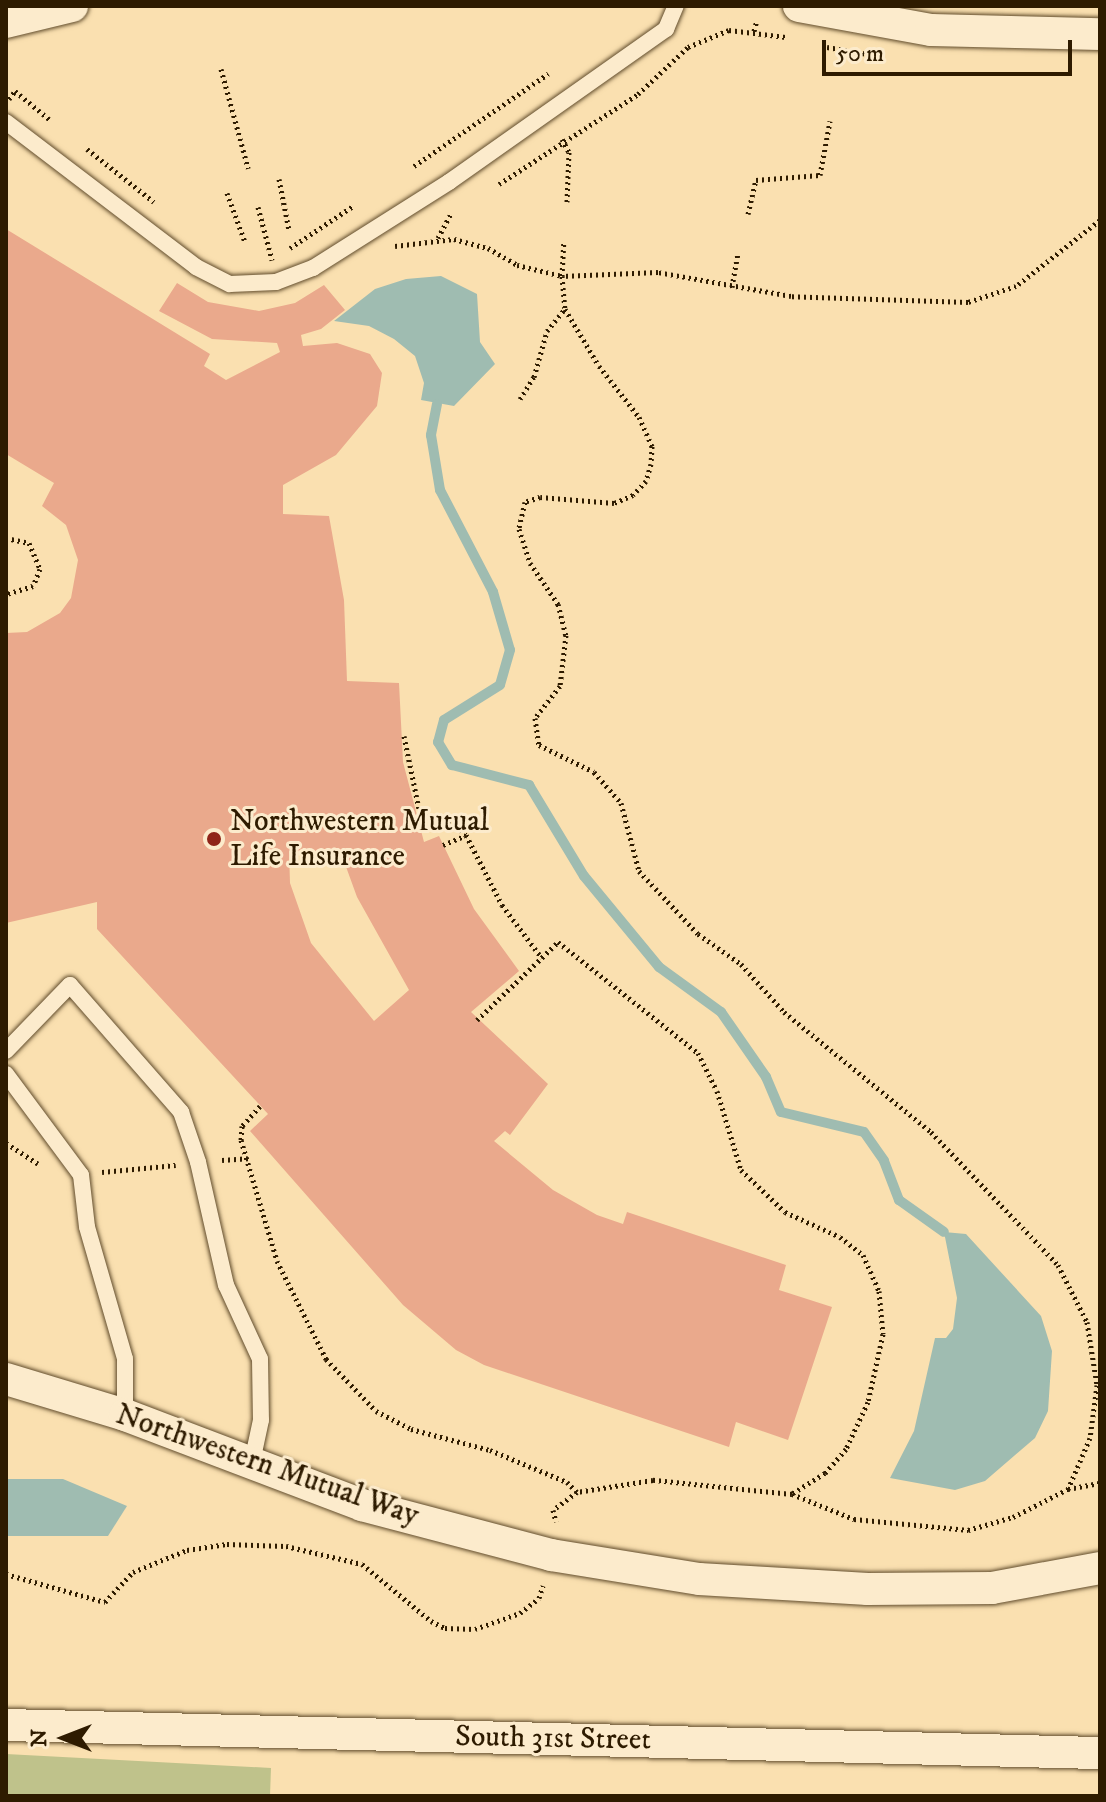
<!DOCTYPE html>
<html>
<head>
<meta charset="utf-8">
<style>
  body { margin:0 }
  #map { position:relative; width:1106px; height:1802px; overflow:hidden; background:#fae0b0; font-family:"IM FELL DW Pica",serif }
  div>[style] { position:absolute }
  .green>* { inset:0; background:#bfc28b }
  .water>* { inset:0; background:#9fbcb1 }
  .stream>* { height:10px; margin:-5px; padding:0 5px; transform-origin:5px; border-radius:5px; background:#9fbcb1 }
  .building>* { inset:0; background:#eaa98c }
  .path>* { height:5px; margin-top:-2.5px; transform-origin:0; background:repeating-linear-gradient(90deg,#2e1b00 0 2px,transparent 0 6px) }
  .roads { filter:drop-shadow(0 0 2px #614c2c) drop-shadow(0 0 2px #614c2c) }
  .lane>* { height:16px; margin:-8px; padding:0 8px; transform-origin:8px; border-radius:8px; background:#fcebcc }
  .street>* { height:32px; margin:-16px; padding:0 16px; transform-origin:16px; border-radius:16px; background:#fcebcc }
  .dots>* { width:22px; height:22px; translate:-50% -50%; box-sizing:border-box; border:4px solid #fcebcc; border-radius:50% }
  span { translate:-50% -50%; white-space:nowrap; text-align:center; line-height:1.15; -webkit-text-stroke:6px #fcebcc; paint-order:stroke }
  .poi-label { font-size:30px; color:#2e1b00 }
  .left { translate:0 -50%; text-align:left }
  .street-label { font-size:30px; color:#2e1b00 }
  .frame { position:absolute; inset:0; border:8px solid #2e1b00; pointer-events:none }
  .north { position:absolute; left:24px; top:1698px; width:80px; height:80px; -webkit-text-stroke:6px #fcebcc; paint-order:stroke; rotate:270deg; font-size:22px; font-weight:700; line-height:32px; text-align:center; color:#2e1b00 }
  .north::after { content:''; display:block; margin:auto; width:28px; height:36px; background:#2e1b00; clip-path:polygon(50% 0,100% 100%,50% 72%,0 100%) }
  .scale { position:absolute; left:822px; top:40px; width:250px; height:36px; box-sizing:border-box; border:4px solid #2e1b00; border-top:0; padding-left:10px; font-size:24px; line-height:28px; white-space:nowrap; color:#2e1b00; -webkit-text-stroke:6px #fcebcc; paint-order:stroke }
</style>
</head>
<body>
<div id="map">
  <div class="green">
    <div style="clip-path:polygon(6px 1754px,271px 1768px,270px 1796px,6px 1796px)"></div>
  </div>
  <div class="water">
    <div style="clip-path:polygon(441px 276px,477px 294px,480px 342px,495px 364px,454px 406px,421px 400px,424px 383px,415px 356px,394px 339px,369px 326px,334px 321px,375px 289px,406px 279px)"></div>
    <div style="clip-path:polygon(944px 1232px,966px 1234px,1041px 1316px,1052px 1351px,1048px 1411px,1035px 1438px,985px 1481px,955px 1490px,890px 1478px,914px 1431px,935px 1338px,946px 1338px,953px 1329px,957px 1298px)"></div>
    <div style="clip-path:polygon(6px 1479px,63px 1479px,127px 1506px,108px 1536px,6px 1536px)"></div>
  </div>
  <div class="stream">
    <div style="left:437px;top:404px;width:32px;rotate:101deg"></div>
    <div style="left:431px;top:435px;width:56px;rotate:80.7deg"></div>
    <div style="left:440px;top:490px;width:115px;rotate:62.5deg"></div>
    <div style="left:493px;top:592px;width:60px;rotate:73.7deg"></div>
    <div style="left:510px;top:650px;width:36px;rotate:106deg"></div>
    <div style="left:500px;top:685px;width:66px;rotate:148deg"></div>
    <div style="left:444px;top:720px;width:23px;rotate:105deg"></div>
    <div style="left:438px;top:742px;width:27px;rotate:59deg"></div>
    <div style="left:452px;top:765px;width:80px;rotate:14.6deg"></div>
    <div style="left:529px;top:785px;width:106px;rotate:58.9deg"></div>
    <div style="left:584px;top:876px;width:118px;rotate:50.5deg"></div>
    <div style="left:659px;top:967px;width:77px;rotate:36deg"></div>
    <div style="left:721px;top:1012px;width:79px;rotate:55.3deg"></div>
    <div style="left:766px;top:1077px;width:38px;rotate:67deg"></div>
    <div style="left:781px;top:1112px;width:85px;rotate:13.5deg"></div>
    <div style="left:864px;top:1132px;width:35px;rotate:55deg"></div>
    <div style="left:884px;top:1161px;width:42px;rotate:69deg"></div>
    <div style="left:899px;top:1200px;width:55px;rotate:35.4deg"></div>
  </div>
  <div class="building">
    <div style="clip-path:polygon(evenodd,6px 229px,210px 354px,204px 366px,226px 380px,280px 352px,277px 343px,212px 339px,159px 311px,177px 283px,208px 302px,259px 311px,295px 303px,324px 285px,345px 310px,321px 329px,301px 335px,303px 346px,337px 343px,370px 354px,382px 373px,377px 406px,336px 455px,283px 485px,283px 514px,329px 516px,344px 600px,347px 681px,399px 683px,403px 762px,424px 842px,439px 836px,474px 909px,519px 971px,471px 1012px,548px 1084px,510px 1135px,505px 1131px,494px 1141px,553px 1190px,597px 1215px,623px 1224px,627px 1212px,786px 1265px,779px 1290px,832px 1307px,788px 1440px,736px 1422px,729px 1447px,484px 1365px,456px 1350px,403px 1305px,250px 1131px,268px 1114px,97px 929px,97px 902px,6px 923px,6px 633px,27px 632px,60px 613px,71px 598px,78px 560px,66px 525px,42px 506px,54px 483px,6px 454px,6px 229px,289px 851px,341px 853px,357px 897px,409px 990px,374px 1021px,311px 943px,290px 883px,289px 851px)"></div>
  </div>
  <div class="path">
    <div style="left:754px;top:31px;width:11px;rotate:-75deg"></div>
    <div style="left:827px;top:47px;width:53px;rotate:9.8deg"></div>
    <div style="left:221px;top:69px;width:103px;rotate:74.7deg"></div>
    <div style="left:9px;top:99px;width:10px;rotate:-53deg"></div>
    <div style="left:15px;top:91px;width:45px;rotate:39.6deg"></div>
    <div style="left:562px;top:139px;width:15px;rotate:62deg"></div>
    <div style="left:569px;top:152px;width:50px;rotate:92.3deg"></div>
    <div style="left:87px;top:149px;width:85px;rotate:38.3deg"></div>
    <div style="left:414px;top:166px;width:163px;rotate:-34.5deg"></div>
    <div style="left:279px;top:179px;width:52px;rotate:78.9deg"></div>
    <div style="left:499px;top:184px;width:166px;rotate:-32.9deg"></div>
    <div style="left:638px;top:94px;width:69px;rotate:-43.2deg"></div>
    <div style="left:688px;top:47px;width:44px;rotate:-22.5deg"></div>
    <div style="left:729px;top:30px;width:57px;rotate:7deg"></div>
    <div style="left:227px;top:193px;width:52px;rotate:69.8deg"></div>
    <div style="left:258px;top:207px;width:55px;rotate:75.2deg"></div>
    <div style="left:748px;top:214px;width:35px;rotate:-77deg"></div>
    <div style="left:756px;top:180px;width:64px;rotate:-4.5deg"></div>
    <div style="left:820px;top:175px;width:55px;rotate:-79.5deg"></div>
    <div style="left:1100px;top:220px;width:107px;rotate:141.8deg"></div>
    <div style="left:1016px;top:286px;width:51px;rotate:161.6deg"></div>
    <div style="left:968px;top:302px;width:177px;rotate:-178.1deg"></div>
    <div style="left:791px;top:296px;width:135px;rotate:-169.8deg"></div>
    <div style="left:658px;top:272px;width:96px;rotate:177.6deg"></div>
    <div style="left:562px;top:276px;width:33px;rotate:85deg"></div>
    <div style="left:565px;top:309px;width:66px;rotate:59.2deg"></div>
    <div style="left:599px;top:366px;width:65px;rotate:51.9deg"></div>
    <div style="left:639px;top:417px;width:32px;rotate:66deg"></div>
    <div style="left:652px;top:446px;width:18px;rotate:93deg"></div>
    <div style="left:651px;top:464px;width:18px;rotate:106deg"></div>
    <div style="left:646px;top:481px;width:19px;rotate:133deg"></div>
    <div style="left:633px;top:495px;width:21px;rotate:157deg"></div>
    <div style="left:614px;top:503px;width:74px;rotate:-175.4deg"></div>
    <div style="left:540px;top:497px;width:16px;rotate:162deg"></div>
    <div style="left:525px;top:502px;width:28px;rotate:103deg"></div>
    <div style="left:519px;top:529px;width:36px;rotate:72deg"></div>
    <div style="left:530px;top:563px;width:50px;rotate:55.7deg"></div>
    <div style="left:558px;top:604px;width:32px;rotate:76deg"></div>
    <div style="left:566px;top:635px;width:51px;rotate:96.7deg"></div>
    <div style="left:560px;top:686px;width:41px;rotate:128deg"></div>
    <div style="left:535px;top:718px;width:27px;rotate:82deg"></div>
    <div style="left:539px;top:745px;width:61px;rotate:26.1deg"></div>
    <div style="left:594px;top:772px;width:41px;rotate:48.9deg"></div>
    <div style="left:621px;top:803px;width:70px;rotate:75.2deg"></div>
    <div style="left:639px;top:871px;width:86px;rotate:46.9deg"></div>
    <div style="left:698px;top:934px;width:52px;rotate:34.9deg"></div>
    <div style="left:741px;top:964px;width:64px;rotate:48.1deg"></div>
    <div style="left:784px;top:1012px;width:190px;rotate:39.2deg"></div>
    <div style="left:931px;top:1132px;width:184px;rotate:46.3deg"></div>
    <div style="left:1058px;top:1265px;width:64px;rotate:63deg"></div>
    <div style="left:1087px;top:1322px;width:64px;rotate:81deg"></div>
    <div style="left:1097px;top:1385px;width:53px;rotate:97.5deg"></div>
    <div style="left:1090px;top:1438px;width:56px;rotate:113.3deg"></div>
    <div style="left:1068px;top:1489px;width:33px;rotate:-11deg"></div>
    <div style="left:438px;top:238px;width:27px;rotate:-62deg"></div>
    <div style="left:395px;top:246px;width:59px;rotate:-6.8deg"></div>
    <div style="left:454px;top:239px;width:35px;rotate:15deg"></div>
    <div style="left:488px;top:248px;width:34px;rotate:30deg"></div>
    <div style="left:517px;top:265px;width:46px;rotate:13.7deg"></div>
    <div style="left:562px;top:276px;width:34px;rotate:-87deg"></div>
    <div style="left:290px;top:248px;width:76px;rotate:-33.7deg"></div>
    <div style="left:732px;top:287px;width:35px;rotate:-80deg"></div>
    <div style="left:520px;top:399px;width:26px;rotate:-58deg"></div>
    <div style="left:534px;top:377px;width:48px;rotate:-74.2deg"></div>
    <div style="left:547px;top:331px;width:28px;rotate:-51deg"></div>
    <div style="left:6px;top:538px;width:24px;rotate:12deg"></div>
    <div style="left:29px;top:543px;width:28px;rotate:67deg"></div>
    <div style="left:40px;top:569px;width:18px;rotate:112deg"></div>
    <div style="left:33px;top:586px;width:28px;rotate:163deg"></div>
    <div style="left:404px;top:736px;width:80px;rotate:78.4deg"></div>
    <div style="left:420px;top:814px;width:38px;rotate:18deg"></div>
    <div style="left:456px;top:826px;width:13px;rotate:42deg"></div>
    <div style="left:443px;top:845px;width:25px;rotate:-23deg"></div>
    <div style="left:466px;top:835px;width:79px;rotate:62.8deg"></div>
    <div style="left:502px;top:905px;width:66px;rotate:53deg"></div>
    <div style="left:477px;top:1020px;width:112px;rotate:-43.9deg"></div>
    <div style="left:558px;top:942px;width:179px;rotate:38.4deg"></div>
    <div style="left:698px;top:1053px;width:42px;rotate:63.4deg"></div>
    <div style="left:717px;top:1091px;width:83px;rotate:73.1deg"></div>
    <div style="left:741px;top:1170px;width:61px;rotate:43.7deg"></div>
    <div style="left:785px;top:1212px;width:60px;rotate:24.4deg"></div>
    <div style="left:840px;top:1237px;width:29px;rotate:38deg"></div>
    <div style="left:863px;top:1255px;width:39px;rotate:66deg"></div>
    <div style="left:879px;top:1291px;width:43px;rotate:84.7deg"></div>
    <div style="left:883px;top:1334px;width:70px;rotate:102.4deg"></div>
    <div style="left:868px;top:1402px;width:52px;rotate:115.1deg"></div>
    <div style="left:846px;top:1449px;width:32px;rotate:131deg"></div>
    <div style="left:825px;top:1473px;width:39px;rotate:148deg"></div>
    <div style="left:792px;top:1494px;width:140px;rotate:-174.2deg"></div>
    <div style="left:653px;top:1480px;width:77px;rotate:171deg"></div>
    <div style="left:577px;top:1492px;width:30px;rotate:143deg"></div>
    <div style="left:553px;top:1510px;width:12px;rotate:76deg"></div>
    <div style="left:260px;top:1106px;width:27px;rotate:132deg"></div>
    <div style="left:242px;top:1126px;width:14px;rotate:94deg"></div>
    <div style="left:241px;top:1140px;width:126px;rotate:73.4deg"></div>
    <div style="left:277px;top:1261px;width:110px;rotate:63.4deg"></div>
    <div style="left:326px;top:1359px;width:72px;rotate:46.1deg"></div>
    <div style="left:376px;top:1411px;width:39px;rotate:27deg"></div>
    <div style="left:411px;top:1429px;width:82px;rotate:14.9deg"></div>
    <div style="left:490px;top:1450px;width:83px;rotate:22.6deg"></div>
    <div style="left:567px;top:1482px;width:14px;rotate:45deg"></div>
    <div style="left:6px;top:1143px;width:38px;rotate:33deg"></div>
    <div style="left:222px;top:1160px;width:26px;rotate:-4deg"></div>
    <div style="left:102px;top:1172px;width:74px;rotate:-5.4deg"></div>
    <div style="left:792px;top:1494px;width:67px;rotate:22deg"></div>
    <div style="left:854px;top:1519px;width:115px;rotate:5.5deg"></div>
    <div style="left:968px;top:1530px;width:47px;rotate:-16.1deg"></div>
    <div style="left:1013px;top:1517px;width:62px;rotate:-27deg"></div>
    <div style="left:6px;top:1574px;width:103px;rotate:15.8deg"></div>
    <div style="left:105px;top:1602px;width:41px;rotate:-47deg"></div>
    <div style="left:133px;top:1572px;width:58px;rotate:-22.2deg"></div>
    <div style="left:187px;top:1550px;width:40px;rotate:-8.5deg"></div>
    <div style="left:227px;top:1544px;width:59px;rotate:1.9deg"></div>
    <div style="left:286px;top:1546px;width:78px;rotate:13.3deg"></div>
    <div style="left:362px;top:1564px;width:89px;rotate:39.6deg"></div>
    <div style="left:431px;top:1621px;width:16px;rotate:27deg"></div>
    <div style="left:445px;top:1628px;width:30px;rotate:2deg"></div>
    <div style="left:475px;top:1629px;width:48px;rotate:-19.6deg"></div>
    <div style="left:520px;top:1613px;width:24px;rotate:-38deg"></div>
    <div style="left:539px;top:1598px;width:13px;rotate:-72deg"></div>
  </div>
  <div class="roads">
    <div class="lane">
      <div style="left:6px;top:122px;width:239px;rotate:37.3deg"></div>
      <div style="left:196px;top:267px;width:38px;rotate:27deg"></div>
      <div style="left:230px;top:284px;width:46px;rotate:-2.5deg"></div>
      <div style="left:276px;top:282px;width:40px;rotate:-21deg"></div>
      <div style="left:313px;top:268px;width:161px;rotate:-32.3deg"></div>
      <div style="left:449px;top:182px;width:266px;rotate:-35.2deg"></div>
      <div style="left:666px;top:29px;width:25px;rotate:-67deg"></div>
      <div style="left:6px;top:1051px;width:92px;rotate:-45.9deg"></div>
      <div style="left:70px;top:985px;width:169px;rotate:48.8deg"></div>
      <div style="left:181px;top:1112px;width:53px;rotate:71.2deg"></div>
      <div style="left:198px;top:1162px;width:126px;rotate:77.2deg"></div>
      <div style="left:226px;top:1285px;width:81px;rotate:65.3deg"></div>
      <div style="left:260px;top:1359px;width:61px;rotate:89.1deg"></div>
      <div style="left:261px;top:1420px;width:43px;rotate:102.1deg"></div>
      <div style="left:6px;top:1074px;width:126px;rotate:53.4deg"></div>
      <div style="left:81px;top:1175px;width:52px;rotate:83.4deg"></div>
      <div style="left:87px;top:1227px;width:137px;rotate:73.9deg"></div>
      <div style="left:125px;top:1359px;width:56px;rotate:90deg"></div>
    </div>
    <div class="street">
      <div style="left:799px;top:6px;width:134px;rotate:10.3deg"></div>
      <div style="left:931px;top:30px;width:169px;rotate:1.4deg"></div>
      <div style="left:6px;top:22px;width:68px;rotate:-13.6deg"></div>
      <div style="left:6px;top:1379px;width:124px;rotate:16.8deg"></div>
      <div style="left:125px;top:1415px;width:254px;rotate:20.8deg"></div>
      <div style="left:362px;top:1505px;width:196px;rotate:14.8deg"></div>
      <div style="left:551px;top:1555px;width:150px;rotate:9.2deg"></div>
      <div style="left:699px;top:1579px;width:169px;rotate:3.4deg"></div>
      <div style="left:868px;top:1589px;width:124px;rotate:-0.5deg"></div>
      <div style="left:992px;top:1588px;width:110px;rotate:-10.5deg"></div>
      <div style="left:6px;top:1725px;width:1094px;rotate:1.47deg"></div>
    </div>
  </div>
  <div class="dots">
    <div style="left:214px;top:839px;background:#8f2418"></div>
  </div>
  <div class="poi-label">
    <span class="left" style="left:230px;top:839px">Northwestern Mutual<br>Life Insurance</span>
  </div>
  <div class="street-label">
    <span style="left:267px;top:1466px;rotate:19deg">Northwestern Mutual Way</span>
    <span style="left:553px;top:1739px;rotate:1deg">South 31st Street</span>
  </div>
  <div class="frame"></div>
  <div class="north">N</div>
  <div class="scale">50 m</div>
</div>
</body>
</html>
